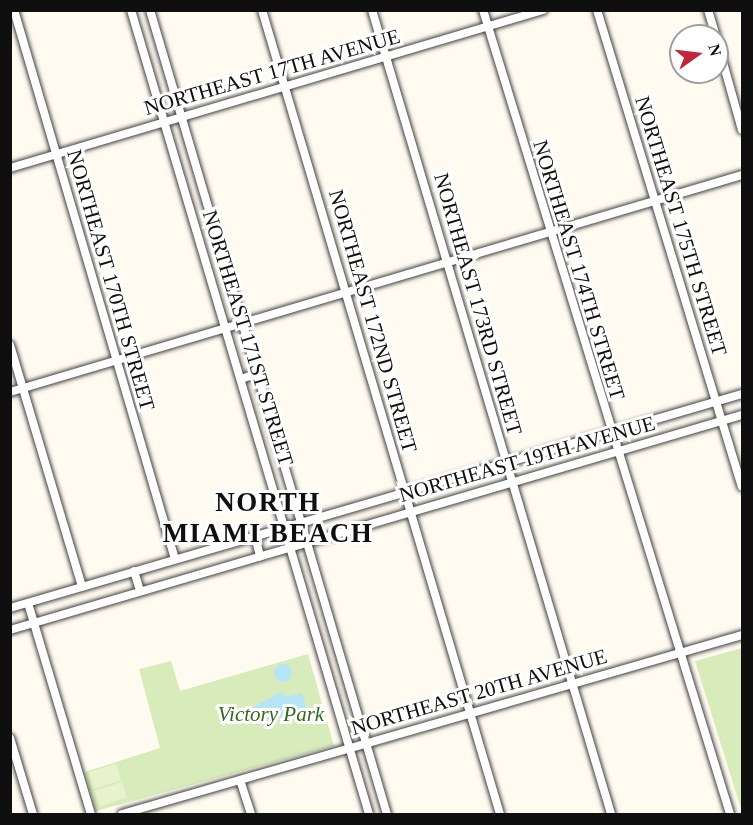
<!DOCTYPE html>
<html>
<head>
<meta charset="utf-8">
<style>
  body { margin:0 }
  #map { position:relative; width:753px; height:825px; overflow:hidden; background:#fffbf1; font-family:"Times New Roman",serif }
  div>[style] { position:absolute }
  .green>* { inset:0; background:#d8ebba }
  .pitch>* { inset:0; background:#e8f2cc; transform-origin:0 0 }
  .water>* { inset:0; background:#b5e5f7 }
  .round { border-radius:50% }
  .roads { filter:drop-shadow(0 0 2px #424242) drop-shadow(0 0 2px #424242) }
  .minor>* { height:8px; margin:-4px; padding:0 4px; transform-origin:4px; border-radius:4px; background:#fff }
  span { translate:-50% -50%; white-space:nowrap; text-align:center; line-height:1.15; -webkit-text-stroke:6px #fff; paint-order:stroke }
  .street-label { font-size:21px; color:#0f0f0f }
  .park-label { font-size:21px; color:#35691d; font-style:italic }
  .district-label { font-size:27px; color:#0f0f0f; font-weight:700; letter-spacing:1.5px }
  .frame { position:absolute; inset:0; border:12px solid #0f0f0f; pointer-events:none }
  .north { position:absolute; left:669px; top:24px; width:60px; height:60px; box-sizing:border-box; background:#fff; border:2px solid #9f9f9f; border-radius:50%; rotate:76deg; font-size:16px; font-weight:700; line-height:24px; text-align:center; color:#0f0f0f }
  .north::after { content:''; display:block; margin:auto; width:21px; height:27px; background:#c3233b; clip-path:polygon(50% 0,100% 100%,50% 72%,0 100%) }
</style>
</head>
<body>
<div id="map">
  <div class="green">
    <div style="clip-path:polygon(742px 648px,742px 812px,695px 661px)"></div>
    <div style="clip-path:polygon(308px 654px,334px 746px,96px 811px,85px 772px,160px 748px,139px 669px,171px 661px,180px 691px)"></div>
  </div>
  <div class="pitch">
    <div style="left:116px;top:764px;width:17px;height:29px;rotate:73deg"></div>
    <div style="left:122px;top:782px;width:16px;height:29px;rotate:72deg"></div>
  </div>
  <div class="water">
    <div class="round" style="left:274px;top:664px;width:18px;height:18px"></div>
    <div style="clip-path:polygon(283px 691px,286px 697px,302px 693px,307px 710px,256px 725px,251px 708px)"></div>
  </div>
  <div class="roads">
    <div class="minor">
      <div style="left:14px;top:10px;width:572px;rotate:73.66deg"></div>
      <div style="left:131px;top:10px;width:838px;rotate:73.51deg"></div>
      <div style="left:150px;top:10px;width:838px;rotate:73.58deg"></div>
      <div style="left:262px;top:10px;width:838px;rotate:73.51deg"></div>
      <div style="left:372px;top:10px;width:839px;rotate:73.44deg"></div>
      <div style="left:483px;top:10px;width:841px;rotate:72.92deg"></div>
      <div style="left:597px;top:10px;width:498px;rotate:73.1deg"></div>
      <div style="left:708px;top:10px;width:27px;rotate:73deg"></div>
      <div style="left:717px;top:41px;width:92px;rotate:74.3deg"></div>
      <div style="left:10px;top:168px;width:556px;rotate:-16.51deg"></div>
      <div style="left:10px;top:345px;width:252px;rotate:73.4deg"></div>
      <div style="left:241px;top:379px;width:18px;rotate:-19deg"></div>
      <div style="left:10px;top:392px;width:763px;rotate:-16.51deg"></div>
      <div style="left:255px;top:537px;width:20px;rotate:75deg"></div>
      <div style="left:134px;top:571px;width:21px;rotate:73deg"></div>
      <div style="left:28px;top:603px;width:220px;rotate:73.4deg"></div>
      <div style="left:10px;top:608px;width:763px;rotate:-16.3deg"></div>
      <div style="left:10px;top:630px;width:763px;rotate:-16.37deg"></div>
      <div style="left:10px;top:738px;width:79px;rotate:73.2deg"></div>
      <div style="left:240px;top:780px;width:36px;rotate:72deg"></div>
      <div style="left:122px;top:814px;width:645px;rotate:-16.1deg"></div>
    </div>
  </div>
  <div class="street-label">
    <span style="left:272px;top:72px;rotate:-16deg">NORTHEAST 17TH AVENUE</span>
    <span style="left:681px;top:226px;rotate:73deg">NORTHEAST 175TH STREET</span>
    <span style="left:579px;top:270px;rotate:73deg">NORTHEAST 174TH STREET</span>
    <span style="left:111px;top:280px;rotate:74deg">NORTHEAST 170TH STREET</span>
    <span style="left:478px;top:304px;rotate:74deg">NORTHEAST 173RD STREET</span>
    <span style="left:373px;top:321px;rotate:74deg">NORTHEAST 172ND STREET</span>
    <span style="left:248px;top:338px;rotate:73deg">NORTHEAST 171ST STREET</span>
    <span style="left:527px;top:459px;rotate:-16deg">NORTHEAST 19TH AVENUE</span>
    <span style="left:479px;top:692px;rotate:-16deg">NORTHEAST 20TH AVENUE</span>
  </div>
  <div class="park-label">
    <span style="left:271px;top:714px">Victory Park</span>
  </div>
  <div class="district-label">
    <span style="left:268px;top:518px">NORTH<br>MIAMI BEACH</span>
  </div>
  <div class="frame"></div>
  <div class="north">N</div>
</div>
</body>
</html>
